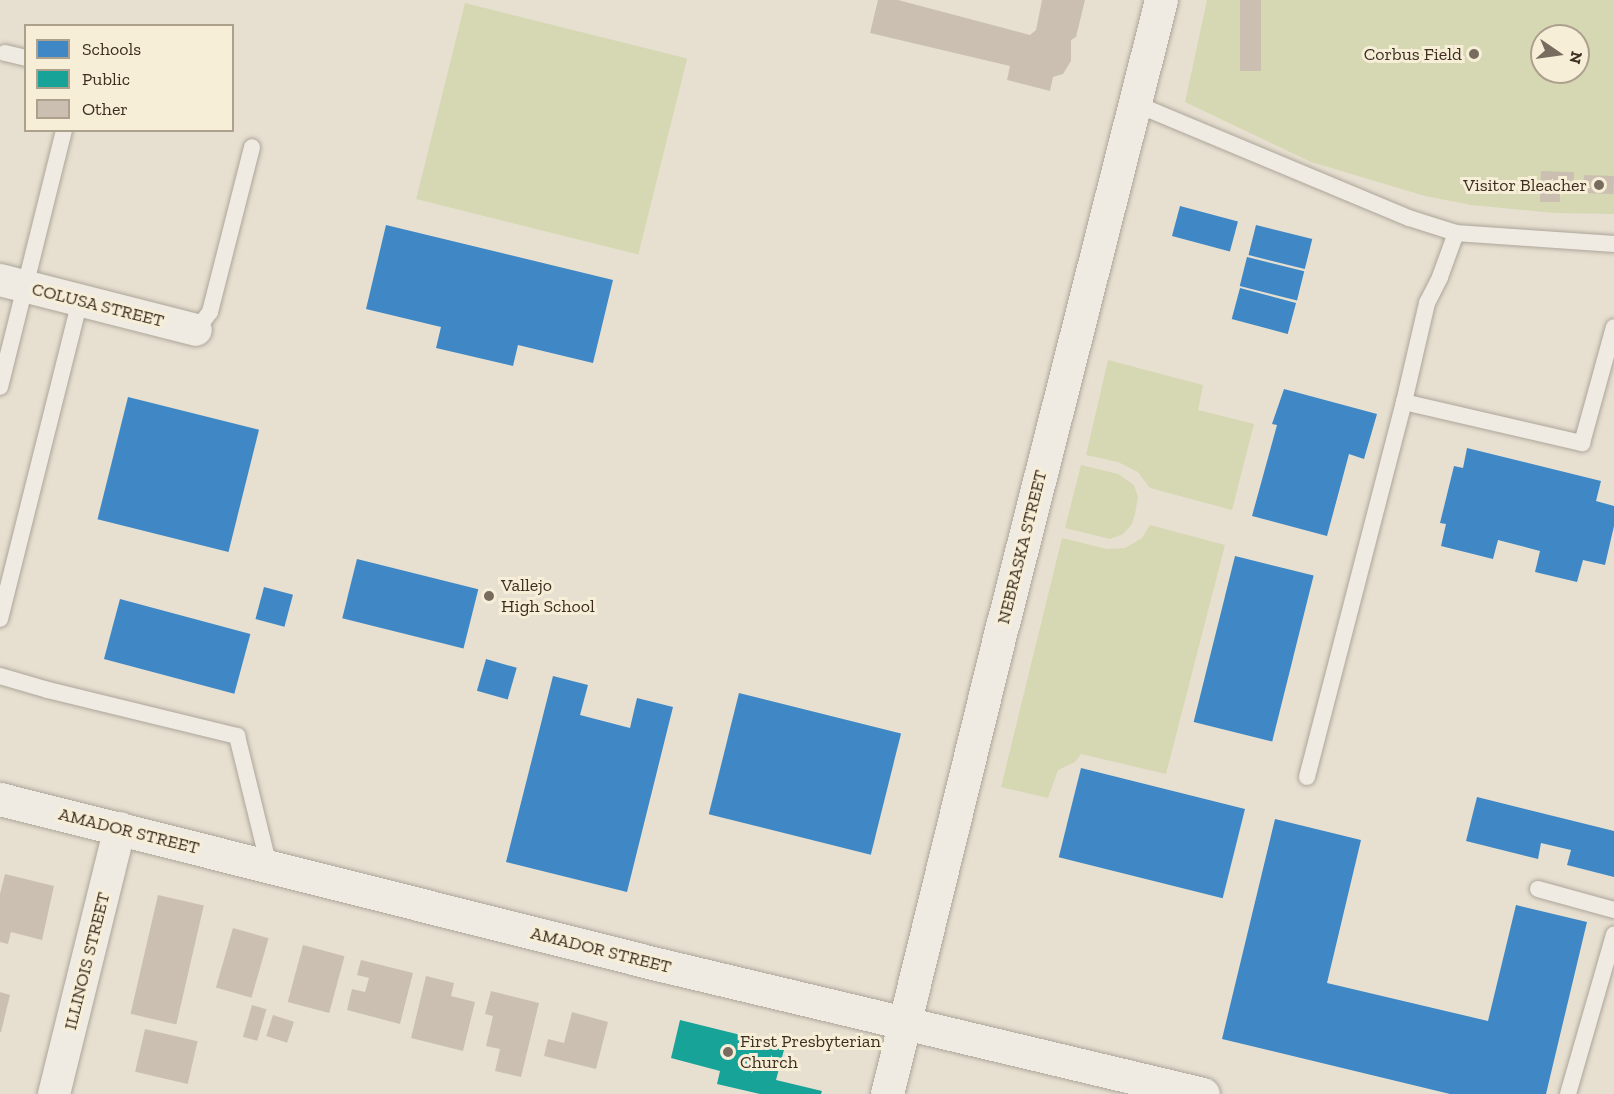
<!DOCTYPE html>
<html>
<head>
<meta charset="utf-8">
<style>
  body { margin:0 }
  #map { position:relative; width:1614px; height:1094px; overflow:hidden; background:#e7e0d1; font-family:"Zilla Slab",serif }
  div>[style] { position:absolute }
  .green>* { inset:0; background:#d6d7b3; transform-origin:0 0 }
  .schools>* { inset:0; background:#3f88c5; transform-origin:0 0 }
  .public>* { inset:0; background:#17a398 }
  .building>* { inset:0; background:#cbbfb2; transform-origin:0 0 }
  .roads { filter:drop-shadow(0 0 2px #ada599) drop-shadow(0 0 2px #ada599) }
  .lane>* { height:16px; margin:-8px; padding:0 8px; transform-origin:8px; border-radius:8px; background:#efebe3 }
  .street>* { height:32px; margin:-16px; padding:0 16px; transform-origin:16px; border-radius:16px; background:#efebe3 }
  .secondary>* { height:33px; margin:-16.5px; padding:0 16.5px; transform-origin:16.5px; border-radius:16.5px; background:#efebe3 }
  .dots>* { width:16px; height:16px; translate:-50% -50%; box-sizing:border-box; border:3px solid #f7eed8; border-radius:50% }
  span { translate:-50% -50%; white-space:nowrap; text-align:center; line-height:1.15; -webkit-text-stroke:6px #f7eed8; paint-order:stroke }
  .poi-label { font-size:18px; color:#3d2e20 }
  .right { translate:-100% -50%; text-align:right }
  .left { translate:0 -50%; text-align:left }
  .street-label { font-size:18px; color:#3d2e20 }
  .legend { position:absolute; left:24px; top:24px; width:210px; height:108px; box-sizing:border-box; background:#f7eed8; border:2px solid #ada18e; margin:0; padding:8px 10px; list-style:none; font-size:18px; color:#3d2e20 }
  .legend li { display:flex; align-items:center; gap:12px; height:30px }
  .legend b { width:30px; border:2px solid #ada18e }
  .north { position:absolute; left:1530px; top:24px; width:60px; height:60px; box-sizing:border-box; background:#f7eed8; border:2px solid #ada18e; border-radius:50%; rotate:103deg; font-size:16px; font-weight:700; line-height:24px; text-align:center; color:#3d2e20 }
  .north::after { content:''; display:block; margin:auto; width:21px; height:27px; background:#786c5e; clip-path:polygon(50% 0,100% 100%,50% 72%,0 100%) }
</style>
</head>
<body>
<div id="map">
  <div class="green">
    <div style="clip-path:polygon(evenodd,1207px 0,1614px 0,1614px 214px,1554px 213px,1471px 205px,1425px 196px,1311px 162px,1185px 102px,1207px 0,1542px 36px,1578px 36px,1578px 72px,1542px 72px,1542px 36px)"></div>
    <div style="left:465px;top:3px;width:229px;height:202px;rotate:14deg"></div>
    <div style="clip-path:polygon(1108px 360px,1203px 385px,1198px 410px,1254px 424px,1232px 510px,1150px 488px,1138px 472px,1118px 462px,1086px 455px)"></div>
    <div style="clip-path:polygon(1081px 465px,1118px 474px,1134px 485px,1138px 497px,1135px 514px,1132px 524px,1123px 534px,1110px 539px,1065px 528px)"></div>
    <div style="clip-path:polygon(1150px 525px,1225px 545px,1166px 774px,1081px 754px,1075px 762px,1058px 770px,1048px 798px,1001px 787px,1062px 538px,1107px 549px,1125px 548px,1142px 538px)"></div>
  </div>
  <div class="schools">
    <div style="left:1180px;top:206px;width:60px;height:31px;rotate:15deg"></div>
    <div style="clip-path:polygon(386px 225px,613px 280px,593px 363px,518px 345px,513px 366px,436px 348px,441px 327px,366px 309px)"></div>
    <div style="left:1256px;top:225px;width:58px;height:31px;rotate:14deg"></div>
    <div style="left:1247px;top:257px;width:59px;height:30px;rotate:14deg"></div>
    <div style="left:1240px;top:288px;width:58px;height:32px;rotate:15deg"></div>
    <div style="clip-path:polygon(1284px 389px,1377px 414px,1364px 459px,1349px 454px,1327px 536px,1252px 516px,1277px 425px,1272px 424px)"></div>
    <div style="left:128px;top:397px;width:135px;height:126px;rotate:14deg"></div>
    <div style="clip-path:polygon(1467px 448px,1601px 481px,1596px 501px,1614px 506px,1614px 526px,1605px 565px,1583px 560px,1577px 582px,1535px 572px,1540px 551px,1498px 540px,1493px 559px,1441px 546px,1446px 524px,1440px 523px,1454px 466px,1463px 468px)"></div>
    <div style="left:1235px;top:556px;width:81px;height:171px;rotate:14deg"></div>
    <div style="left:357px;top:559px;width:125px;height:61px;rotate:14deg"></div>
    <div style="left:264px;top:587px;width:30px;height:33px;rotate:15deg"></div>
    <div style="left:120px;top:599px;width:135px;height:62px;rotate:15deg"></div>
    <div style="left:486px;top:659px;width:32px;height:33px;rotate:16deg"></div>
    <div style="clip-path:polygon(553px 676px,588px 685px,580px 715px,630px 728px,637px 698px,673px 707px,627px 892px,506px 862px)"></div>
    <div style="left:739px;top:693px;width:167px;height:125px;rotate:14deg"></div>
    <div style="left:1081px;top:768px;width:169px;height:92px;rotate:14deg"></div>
    <div style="clip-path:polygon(1477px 797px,1614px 831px,1614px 877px,1567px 865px,1571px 850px,1541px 843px,1538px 859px,1466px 841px)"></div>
    <div style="clip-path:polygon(1275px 819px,1361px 840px,1327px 983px,1488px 1021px,1516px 905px,1587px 922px,1546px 1094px,1450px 1094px,1222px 1039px)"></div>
  </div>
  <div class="public">
    <div style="clip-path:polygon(680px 1020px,785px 1046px,776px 1080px,822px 1091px,821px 1094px,760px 1094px,717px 1084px,720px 1071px,671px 1058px)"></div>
  </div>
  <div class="building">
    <div style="clip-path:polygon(878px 0,898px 0,1030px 35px,1036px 30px,1042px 0,1085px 0,1076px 37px,1071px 40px,1071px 61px,1063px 74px,1053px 77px,1050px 91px,1007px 80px,1010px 66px,870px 33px)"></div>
    <div style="left:1240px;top:0;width:21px;height:71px"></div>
    <div style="left:1541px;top:171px;width:33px;height:14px;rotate:2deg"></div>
    <div style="left:1584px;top:175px;width:30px;height:18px;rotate:2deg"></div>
    <div style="left:1540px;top:189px;width:20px;height:13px"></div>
    <div style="clip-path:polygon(5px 874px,54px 886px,42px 940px,11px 932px,8px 944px,0 942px,0 894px)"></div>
    <div style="left:158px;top:895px;width:47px;height:122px;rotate:13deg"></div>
    <div style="left:233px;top:928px;width:37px;height:62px;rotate:16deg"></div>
    <div style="left:303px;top:945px;width:43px;height:59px;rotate:15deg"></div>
    <div style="clip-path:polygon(361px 960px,413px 973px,400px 1024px,347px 1010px,352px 989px,365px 992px,369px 978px,357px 975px)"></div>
    <div style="clip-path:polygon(426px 976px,454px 983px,451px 996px,475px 1002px,463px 1051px,411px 1038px)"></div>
    <div style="clip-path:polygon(491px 991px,539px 1003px,521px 1077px,495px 1071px,500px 1049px,486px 1046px,493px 1016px,485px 1014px)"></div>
    <div style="clip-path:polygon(0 992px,10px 995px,1px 1032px,0 1032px)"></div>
    <div style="left:252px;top:1005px;width:15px;height:33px;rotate:16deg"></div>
    <div style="clip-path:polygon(572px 1012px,608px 1022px,596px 1069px,544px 1056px,548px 1039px,564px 1043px)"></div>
    <div style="left:273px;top:1015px;width:22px;height:22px;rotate:18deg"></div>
    <div style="left:145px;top:1029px;width:54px;height:44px;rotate:13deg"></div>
  </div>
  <div class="roads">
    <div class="lane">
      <div style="left:5px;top:53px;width:22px;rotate:13deg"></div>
      <div style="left:1136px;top:104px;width:296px;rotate:22.7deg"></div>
      <div style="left:1409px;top:218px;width:49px;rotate:17.7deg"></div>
      <div style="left:1456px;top:233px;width:158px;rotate:4deg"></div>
      <div style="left:196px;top:330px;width:23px;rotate:-52deg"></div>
      <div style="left:210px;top:312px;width:170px;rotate:-75.7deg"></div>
      <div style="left:0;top:387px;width:265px;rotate:-76deg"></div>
      <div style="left:1404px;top:402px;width:183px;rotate:13deg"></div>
      <div style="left:1582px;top:443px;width:120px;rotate:-74.6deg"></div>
      <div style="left:0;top:619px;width:329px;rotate:-75.9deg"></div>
      <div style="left:0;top:676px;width:50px;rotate:16.3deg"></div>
      <div style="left:48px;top:690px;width:195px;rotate:13.7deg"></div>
      <div style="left:237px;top:736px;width:134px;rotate:76.2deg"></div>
      <div style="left:1307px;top:777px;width:387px;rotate:-75.5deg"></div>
      <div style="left:1404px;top:402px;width:102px;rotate:-76.9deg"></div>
      <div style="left:1427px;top:303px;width:29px;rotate:-63deg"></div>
      <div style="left:1440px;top:277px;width:47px;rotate:-70deg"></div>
      <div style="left:1538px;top:889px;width:79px;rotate:15.4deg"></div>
      <div style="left:1568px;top:1094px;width:166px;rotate:-73.9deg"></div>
    </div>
    <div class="street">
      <div style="left:0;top:280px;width:202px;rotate:14.3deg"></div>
      <div style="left:54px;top:1094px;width:274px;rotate:-76.1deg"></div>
    </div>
    <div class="secondary">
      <div style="left:0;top:799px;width:682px;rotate:14.1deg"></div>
      <div style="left:661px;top:965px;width:557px;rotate:13.39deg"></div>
      <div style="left:887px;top:1094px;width:485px;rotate:-76.2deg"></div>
      <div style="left:1003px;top:623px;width:643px;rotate:-75.77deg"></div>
    </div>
  </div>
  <div class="dots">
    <div style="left:1474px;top:54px;background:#786c5e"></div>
    <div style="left:1599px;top:185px;background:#786c5e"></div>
    <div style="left:489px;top:596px;background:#786c5e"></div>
    <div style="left:728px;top:1052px;background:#786c5e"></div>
  </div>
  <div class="poi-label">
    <span class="right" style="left:1462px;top:54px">Corbus Field</span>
    <span class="right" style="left:1587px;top:185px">Visitor Bleacher</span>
    <span class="left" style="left:501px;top:596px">Vallejo<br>High School</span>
    <span class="left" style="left:740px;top:1052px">First Presbyterian<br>Church</span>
  </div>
  <div class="street-label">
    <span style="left:98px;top:305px;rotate:14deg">COLUSA STREET</span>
    <span style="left:1022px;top:547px;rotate:-76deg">NEBRASKA STREET</span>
    <span style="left:129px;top:831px;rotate:14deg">AMADOR STREET</span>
    <span style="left:601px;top:950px;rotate:14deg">AMADOR STREET</span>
    <span style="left:87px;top:961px;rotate:-76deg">ILLINOIS STREET</span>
  </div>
  <ul class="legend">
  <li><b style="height:16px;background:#3f88c5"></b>Schools</li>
  <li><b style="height:16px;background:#17a398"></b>Public</li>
  <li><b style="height:16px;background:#cbbfb2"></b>Other</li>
  </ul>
  <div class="north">N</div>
</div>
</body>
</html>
